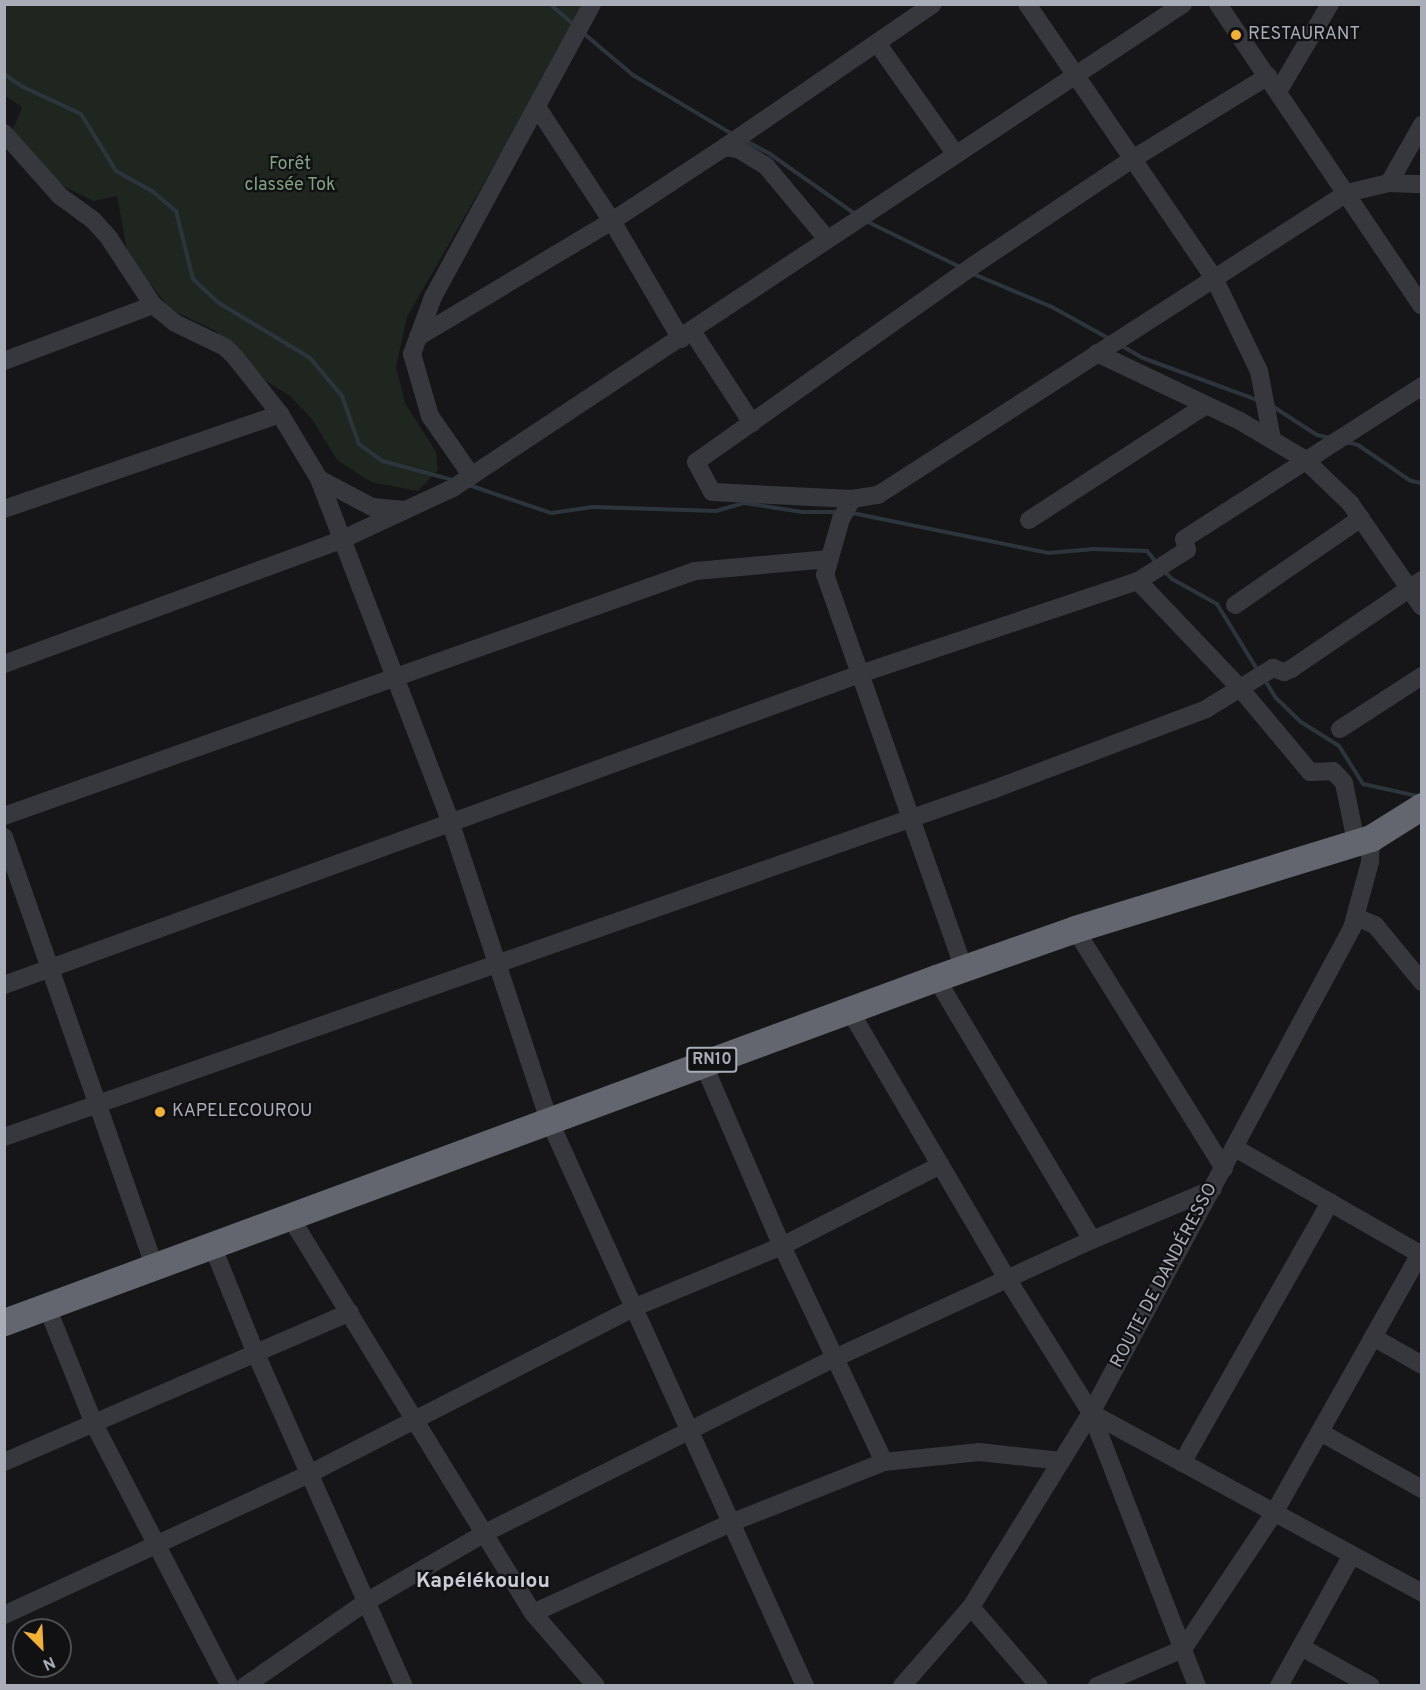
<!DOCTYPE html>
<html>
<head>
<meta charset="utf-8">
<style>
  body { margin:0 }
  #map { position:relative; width:1426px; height:1690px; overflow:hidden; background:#161618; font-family:Overpass,sans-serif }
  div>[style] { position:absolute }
  .green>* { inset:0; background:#1e261f }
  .stream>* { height:4px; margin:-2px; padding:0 2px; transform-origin:2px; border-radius:2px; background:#2c353c }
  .minor>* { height:18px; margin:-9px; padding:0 9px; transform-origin:9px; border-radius:9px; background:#37383d }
  .highway>* { height:27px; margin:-13.5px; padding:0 13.5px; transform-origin:13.5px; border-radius:13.5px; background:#63666e }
  .dots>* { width:16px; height:16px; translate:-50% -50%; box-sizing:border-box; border:3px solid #111113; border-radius:50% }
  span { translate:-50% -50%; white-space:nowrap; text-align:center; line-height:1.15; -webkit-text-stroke:4.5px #111113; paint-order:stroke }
  .shield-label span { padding:2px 4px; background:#111113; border:2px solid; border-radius:4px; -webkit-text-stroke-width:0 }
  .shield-label { font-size:16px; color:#a8adb8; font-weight:700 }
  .poi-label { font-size:18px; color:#a8adb8 }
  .left { translate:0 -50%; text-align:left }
  .park-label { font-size:18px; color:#7fa381 }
  .street-label { font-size:18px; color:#a8adb8 }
  .quarter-label { font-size:21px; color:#c9ccd4; font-weight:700 }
  .frame { position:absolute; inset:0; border:6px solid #a8adb8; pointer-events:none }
  .north { position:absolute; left:12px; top:1618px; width:60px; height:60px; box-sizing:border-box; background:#111113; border:2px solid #4d4f55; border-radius:50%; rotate:156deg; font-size:16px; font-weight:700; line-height:24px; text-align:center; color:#a8adb8 }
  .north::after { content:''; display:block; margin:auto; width:21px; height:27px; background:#f2b134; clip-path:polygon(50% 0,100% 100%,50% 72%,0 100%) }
</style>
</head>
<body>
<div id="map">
  <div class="green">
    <div style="clip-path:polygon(4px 5px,586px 5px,407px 317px,396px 367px,405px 403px,436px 452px,438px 470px,418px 491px,371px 482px,337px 460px,312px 419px,290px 396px,263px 379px,216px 331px,170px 309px,128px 256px,117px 196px,93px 201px,61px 185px,11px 134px,22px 107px,5px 96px)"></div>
  </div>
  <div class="stream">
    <div style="left:550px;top:4px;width:32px;rotate:41deg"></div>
    <div style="left:582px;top:32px;width:67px;rotate:40.1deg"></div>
    <div style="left:633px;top:75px;width:115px;rotate:30.8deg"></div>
    <div style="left:4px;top:74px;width:21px;rotate:35deg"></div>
    <div style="left:21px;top:86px;width:66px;rotate:25deg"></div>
    <div style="left:81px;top:114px;width:67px;rotate:58.4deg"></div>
    <div style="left:116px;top:171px;width:41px;rotate:29.1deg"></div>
    <div style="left:152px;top:191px;width:31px;rotate:40deg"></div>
    <div style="left:176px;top:211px;width:70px;rotate:76deg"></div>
    <div style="left:193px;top:279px;width:35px;rotate:43deg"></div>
    <div style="left:219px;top:303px;width:106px;rotate:31.1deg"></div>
    <div style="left:310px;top:358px;width:50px;rotate:49.9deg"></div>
    <div style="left:342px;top:396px;width:51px;rotate:70.5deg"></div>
    <div style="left:359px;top:444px;width:29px;rotate:36deg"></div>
    <div style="left:382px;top:461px;width:73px;rotate:15deg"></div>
    <div style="left:744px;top:140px;width:30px;rotate:28deg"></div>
    <div style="left:770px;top:154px;width:104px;rotate:35.2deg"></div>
    <div style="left:866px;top:221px;width:107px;rotate:26.1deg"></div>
    <div style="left:971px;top:273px;width:88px;rotate:22.8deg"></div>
    <div style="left:1052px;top:307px;width:66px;rotate:28.9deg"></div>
    <div style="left:1122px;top:346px;width:24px;rotate:30deg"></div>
    <div style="left:1143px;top:358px;width:125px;rotate:20.2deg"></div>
    <div style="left:1272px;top:406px;width:54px;rotate:32.8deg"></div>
    <div style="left:1317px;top:435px;width:13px;rotate:13deg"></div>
    <div style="left:1346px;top:442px;width:12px;rotate:14deg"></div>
    <div style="left:1358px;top:445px;width:64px;rotate:34.2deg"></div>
    <div style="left:1411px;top:481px;width:11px;rotate:10deg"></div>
    <div style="left:469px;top:485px;width:87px;rotate:18.9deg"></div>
    <div style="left:551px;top:513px;width:42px;rotate:-8.1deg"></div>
    <div style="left:593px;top:507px;width:123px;rotate:1.9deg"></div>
    <div style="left:716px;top:511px;width:29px;rotate:-16deg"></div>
    <div style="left:744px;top:503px;width:59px;rotate:8.8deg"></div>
    <div style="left:802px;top:512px;width:37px"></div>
    <div style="left:852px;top:513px;width:200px;rotate:11.5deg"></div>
    <div style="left:1048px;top:553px;width:46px;rotate:-5deg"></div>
    <div style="left:1094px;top:549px;width:53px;rotate:2.2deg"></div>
    <div style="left:1147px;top:551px;width:14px;rotate:51deg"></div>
    <div style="left:1163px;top:570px;width:13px;rotate:45deg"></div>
    <div style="left:1172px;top:579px;width:51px;rotate:29.1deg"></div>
    <div style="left:1217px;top:604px;width:79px;rotate:58.5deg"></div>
    <div style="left:1264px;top:679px;width:22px;rotate:58deg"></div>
    <div style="left:1276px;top:698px;width:35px;rotate:44deg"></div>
    <div style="left:1301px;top:722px;width:45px;rotate:32.3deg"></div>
    <div style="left:1339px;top:746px;width:45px;rotate:57.7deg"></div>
    <div style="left:1363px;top:784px;width:55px;rotate:12.5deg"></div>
  </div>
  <div class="minor">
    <div style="left:1027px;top:4px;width:332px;rotate:55.7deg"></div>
    <div style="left:1214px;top:278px;width:103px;rotate:64.2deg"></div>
    <div style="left:1259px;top:371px;width:69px;rotate:79.2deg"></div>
    <div style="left:1218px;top:4px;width:364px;rotate:56deg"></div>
    <div style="left:877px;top:43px;width:135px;rotate:54.7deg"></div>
    <div style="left:1279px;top:90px;width:100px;rotate:-59.3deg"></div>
    <div style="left:537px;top:107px;width:136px;rotate:56.7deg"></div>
    <div style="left:612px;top:221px;width:137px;rotate:59.7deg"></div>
    <div style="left:4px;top:133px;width:84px;rotate:48.4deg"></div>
    <div style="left:60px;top:196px;width:41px;rotate:36deg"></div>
    <div style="left:93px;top:220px;width:24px;rotate:48deg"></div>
    <div style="left:109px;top:238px;width:80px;rotate:56.7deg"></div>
    <div style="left:153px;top:305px;width:28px;rotate:39deg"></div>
    <div style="left:175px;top:323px;width:55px;rotate:25.6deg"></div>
    <div style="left:225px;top:347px;width:14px;rotate:45deg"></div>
    <div style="left:235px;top:357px;width:73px;rotate:51.7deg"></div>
    <div style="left:280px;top:414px;width:76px;rotate:59deg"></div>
    <div style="left:319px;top:479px;width:366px;rotate:69deg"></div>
    <div style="left:450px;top:821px;width:315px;rotate:71.7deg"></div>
    <div style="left:549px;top:1120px;width:621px;rotate:65.66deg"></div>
    <div style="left:725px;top:147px;width:252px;rotate:-34.5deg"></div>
    <div style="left:1389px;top:183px;width:67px;rotate:-60.4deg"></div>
    <div style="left:692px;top:331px;width:110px;rotate:56.9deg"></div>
    <div style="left:418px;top:337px;width:226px;rotate:-30.9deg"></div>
    <div style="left:612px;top:221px;width:135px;rotate:-33.2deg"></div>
    <div style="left:725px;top:147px;width:13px;rotate:9deg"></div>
    <div style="left:738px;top:149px;width:33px;rotate:31deg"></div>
    <div style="left:766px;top:166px;width:95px;rotate:50.1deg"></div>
    <div style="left:1097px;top:353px;width:158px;rotate:25.4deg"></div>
    <div style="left:1240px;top:421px;width:74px;rotate:30.7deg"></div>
    <div style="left:1304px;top:459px;width:64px;rotate:43.7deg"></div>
    <div style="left:1350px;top:503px;width:126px;rotate:55.3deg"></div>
    <div style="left:4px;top:361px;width:159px;rotate:-20.6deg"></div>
    <div style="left:471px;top:475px;width:72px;rotate:-124.8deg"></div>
    <div style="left:430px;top:416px;width:65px;rotate:-106.2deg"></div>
    <div style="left:412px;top:354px;width:61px;rotate:-69.8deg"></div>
    <div style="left:433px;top:297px;width:333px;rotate:-61.5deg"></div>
    <div style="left:319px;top:479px;width:60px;rotate:27.8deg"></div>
    <div style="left:372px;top:507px;width:34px;rotate:5deg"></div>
    <div style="left:852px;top:499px;width:140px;rotate:-177.1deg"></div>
    <div style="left:712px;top:492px;width:34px;rotate:-118deg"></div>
    <div style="left:696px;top:462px;width:341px;rotate:-35.3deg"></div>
    <div style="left:974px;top:265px;width:189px;rotate:-33.8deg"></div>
    <div style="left:1131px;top:160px;width:161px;rotate:-31.5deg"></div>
    <div style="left:4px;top:509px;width:292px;rotate:-19deg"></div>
    <div style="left:1029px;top:520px;width:211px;rotate:-33deg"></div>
    <div style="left:1138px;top:581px;width:58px;rotate:-32.3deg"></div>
    <div style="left:1187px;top:550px;width:11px;rotate:-105deg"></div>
    <div style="left:1184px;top:539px;width:283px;rotate:-32.7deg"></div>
    <div style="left:1235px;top:605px;width:153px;rotate:-34.6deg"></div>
    <div style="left:4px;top:664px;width:361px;rotate:-20.2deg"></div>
    <div style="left:343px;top:539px;width:121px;rotate:-24.9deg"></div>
    <div style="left:453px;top:488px;width:876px;rotate:-33.54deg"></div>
    <div style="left:1340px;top:729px;width:98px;rotate:-32.9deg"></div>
    <div style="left:4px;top:816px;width:733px;rotate:-19.52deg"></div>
    <div style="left:695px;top:571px;width:135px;rotate:-5.1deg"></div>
    <div style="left:4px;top:837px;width:454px;rotate:70.7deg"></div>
    <div style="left:1356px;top:917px;width:21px;rotate:23deg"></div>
    <div style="left:1375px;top:925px;width:74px;rotate:50.5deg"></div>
    <div style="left:1075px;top:929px;width:282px;rotate:58.1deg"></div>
    <div style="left:964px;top:969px;width:418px;rotate:-109.4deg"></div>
    <div style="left:825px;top:575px;width:58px;rotate:-74.1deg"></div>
    <div style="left:841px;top:519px;width:23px;rotate:-61deg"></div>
    <div style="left:852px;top:499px;width:26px;rotate:-9deg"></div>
    <div style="left:878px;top:495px;width:558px;rotate:-32.78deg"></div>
    <div style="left:1347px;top:193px;width:43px;rotate:-13.4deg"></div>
    <div style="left:1389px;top:183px;width:33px;rotate:2deg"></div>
    <div style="left:936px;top:978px;width:305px;rotate:59.2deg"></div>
    <div style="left:4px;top:985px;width:911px;rotate:-19.97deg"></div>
    <div style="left:860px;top:674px;width:293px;rotate:-18.5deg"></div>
    <div style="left:1138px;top:581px;width:146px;rotate:46.4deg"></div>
    <div style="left:1239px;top:687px;width:111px;rotate:50.1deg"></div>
    <div style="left:1310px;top:772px;width:23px;rotate:-2deg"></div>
    <div style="left:1333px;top:771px;width:16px;rotate:47deg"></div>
    <div style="left:1344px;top:783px;width:60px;rotate:78.5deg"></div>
    <div style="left:850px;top:1011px;width:312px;rotate:59.6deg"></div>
    <div style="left:1008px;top:1280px;width:157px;rotate:58deg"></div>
    <div style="left:703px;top:1063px;width:199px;rotate:66.7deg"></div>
    <div style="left:782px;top:1246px;width:239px;rotate:64.7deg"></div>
    <div style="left:4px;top:1137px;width:1047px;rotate:-19.35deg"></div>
    <div style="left:992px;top:790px;width:229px;rotate:-20.7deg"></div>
    <div style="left:1206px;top:709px;width:79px;rotate:-31.5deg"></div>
    <div style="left:1273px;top:668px;width:12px;rotate:20deg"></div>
    <div style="left:1284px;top:672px;width:8px;rotate:-23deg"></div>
    <div style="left:1291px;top:669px;width:158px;rotate:-34.2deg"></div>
    <div style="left:1235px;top:1148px;width:215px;rotate:29.8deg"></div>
    <div style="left:289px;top:1215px;width:467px;rotate:58.5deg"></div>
    <div style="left:533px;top:1613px;width:96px;rotate:49.2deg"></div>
    <div style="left:212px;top:1245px;width:118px;rotate:68deg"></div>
    <div style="left:256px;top:1354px;width:363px;rotate:66deg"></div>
    <div style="left:47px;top:1307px;width:126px;rotate:68.1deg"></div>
    <div style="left:94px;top:1424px;width:295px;rotate:62.6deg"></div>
    <div style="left:1373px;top:1337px;width:56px;rotate:29.7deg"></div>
    <div style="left:1320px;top:1432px;width:117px;rotate:29.2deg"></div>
    <div style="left:4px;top:1462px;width:377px;rotate:-23.4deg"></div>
    <div style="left:1182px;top:1463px;width:300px;rotate:-60.4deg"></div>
    <div style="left:971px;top:1607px;width:104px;rotate:49.3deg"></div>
    <div style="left:533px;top:1613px;width:220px;rotate:-24.5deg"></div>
    <div style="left:733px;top:1522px;width:162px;rotate:-21.7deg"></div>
    <div style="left:884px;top:1462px;width:96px;rotate:-6deg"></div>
    <div style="left:979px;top:1452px;width:83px;rotate:6.2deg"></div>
    <div style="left:4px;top:1615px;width:336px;rotate:-24.8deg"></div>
    <div style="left:309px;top:1474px;width:364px;rotate:-27.1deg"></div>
    <div style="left:633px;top:1308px;width:161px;rotate:-22.6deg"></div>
    <div style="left:782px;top:1246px;width:178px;rotate:-27.1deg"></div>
    <div style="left:1301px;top:1647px;width:80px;rotate:29.1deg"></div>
    <div style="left:245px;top:1686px;width:147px;rotate:-34.8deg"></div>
    <div style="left:366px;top:1602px;width:138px;rotate:-30.1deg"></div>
    <div style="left:485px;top:1533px;width:391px;rotate:-26.6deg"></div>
    <div style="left:835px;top:1358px;width:283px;rotate:-24.7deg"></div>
    <div style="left:1092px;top:1240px;width:131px;rotate:-22.9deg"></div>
    <div style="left:902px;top:1686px;width:105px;rotate:-48.9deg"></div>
    <div style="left:971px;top:1607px;width:228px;rotate:-58.3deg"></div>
    <div style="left:1091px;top:1413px;width:551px;rotate:-61.71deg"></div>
    <div style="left:1352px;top:928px;width:68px;rotate:-74.7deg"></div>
    <div style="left:1370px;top:862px;width:24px;rotate:-88deg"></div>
    <div style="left:1097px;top:1686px;width:94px;rotate:-23.3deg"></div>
    <div style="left:1183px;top:1649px;width:164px;rotate:-56.2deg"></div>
    <div style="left:1274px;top:1513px;width:297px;rotate:-60.6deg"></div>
    <div style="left:1197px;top:1686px;width:293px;rotate:-111.2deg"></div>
    <div style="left:1091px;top:1413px;width:377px;rotate:28.5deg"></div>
    <div style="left:1279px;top:1686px;width:150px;rotate:-60.9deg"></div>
  </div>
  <div class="highway">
    <div style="left:4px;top:1322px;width:993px;rotate:-20.26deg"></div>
    <div style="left:936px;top:978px;width:147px;rotate:-19.4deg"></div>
    <div style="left:1075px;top:929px;width:310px;rotate:-17.1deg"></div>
    <div style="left:1371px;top:838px;width:60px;rotate:-32.1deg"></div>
  </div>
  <div class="dots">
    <div style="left:1236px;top:35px;background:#f2b134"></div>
    <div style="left:160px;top:1112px;background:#f2b134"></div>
  </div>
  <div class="shield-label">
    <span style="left:712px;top:1060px">RN10</span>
  </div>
  <div class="poi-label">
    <span class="left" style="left:1248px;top:35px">RESTAURANT</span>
    <span class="left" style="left:172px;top:1112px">KAPELECOUROU</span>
  </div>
  <div class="park-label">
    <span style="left:290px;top:176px">Forêt<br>classée Tok</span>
  </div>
  <div class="street-label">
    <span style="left:1165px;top:1276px;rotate:-62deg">ROUTE DE DANDÉRESSO</span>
  </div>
  <div class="quarter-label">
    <span style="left:483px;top:1582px">Kapélékoulou</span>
  </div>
  <div class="frame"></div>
  <div class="north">N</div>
</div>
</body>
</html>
